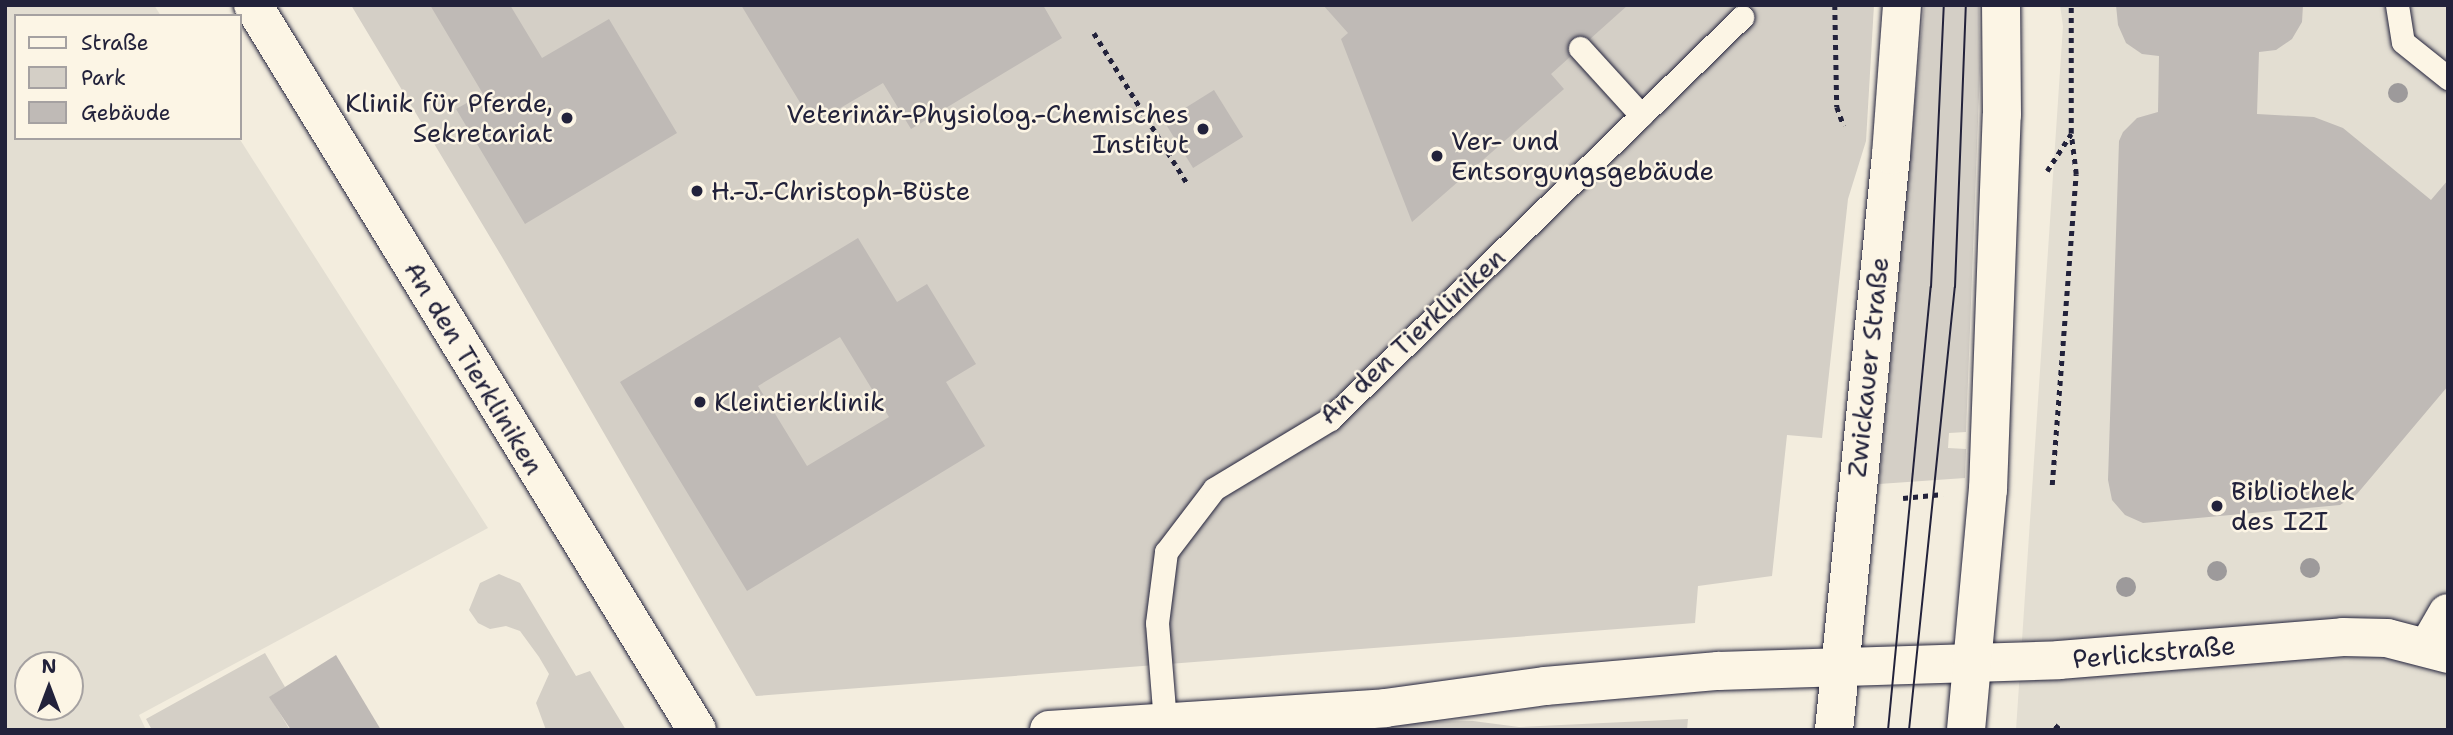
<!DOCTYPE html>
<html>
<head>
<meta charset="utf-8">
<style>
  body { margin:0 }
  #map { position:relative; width:2453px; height:735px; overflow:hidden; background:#f3edde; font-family:"Shantell Sans",sans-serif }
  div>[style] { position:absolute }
  .built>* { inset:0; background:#e3ded2 }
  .green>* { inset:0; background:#d4cfc6 }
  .building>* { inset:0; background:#bfbab6; transform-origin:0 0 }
  .path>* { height:4.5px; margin-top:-2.25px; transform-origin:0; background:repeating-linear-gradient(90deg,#22223b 0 5px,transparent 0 10px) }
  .roads { filter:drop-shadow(0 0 2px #22223b) drop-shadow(0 0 2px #22223b) }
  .service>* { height:23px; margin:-11.5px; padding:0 11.5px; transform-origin:11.5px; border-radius:11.5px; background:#fcf5e5 }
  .minor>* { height:38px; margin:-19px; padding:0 19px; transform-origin:19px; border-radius:19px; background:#fcf5e5 }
  .secondary>* { height:38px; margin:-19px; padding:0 19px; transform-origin:19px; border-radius:19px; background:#fcf5e5 }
  .tram>* { height:2px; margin:-1px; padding:0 1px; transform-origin:1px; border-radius:1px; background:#22223b }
  .trees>* { width:20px; height:20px; margin:-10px; border-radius:50%; background:#9d9a9b }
  .dots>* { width:19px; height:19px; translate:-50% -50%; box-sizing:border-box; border:4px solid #fcf5e5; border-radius:50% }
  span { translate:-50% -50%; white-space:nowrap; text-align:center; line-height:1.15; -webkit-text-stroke:5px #fcf5e5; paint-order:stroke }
  .poi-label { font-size:26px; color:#22223b }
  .right { translate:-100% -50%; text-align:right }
  .left { translate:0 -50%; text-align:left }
  .street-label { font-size:26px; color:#22223b }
  .frame { position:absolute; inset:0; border:7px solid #22223b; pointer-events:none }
  .legend { position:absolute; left:14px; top:14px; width:228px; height:126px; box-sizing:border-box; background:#fcf5e5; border:2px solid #a5a1a1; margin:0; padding:9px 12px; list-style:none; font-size:21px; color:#22223b }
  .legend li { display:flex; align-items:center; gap:14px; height:35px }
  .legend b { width:35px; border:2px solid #a5a1a1 }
  .north { position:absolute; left:14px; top:651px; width:70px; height:70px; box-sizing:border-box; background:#fcf5e5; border:2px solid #a5a1a1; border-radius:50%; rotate:0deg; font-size:19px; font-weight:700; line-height:28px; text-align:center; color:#22223b }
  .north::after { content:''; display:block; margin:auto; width:24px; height:32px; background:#22223b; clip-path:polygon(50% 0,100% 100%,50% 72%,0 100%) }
</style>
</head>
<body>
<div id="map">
  <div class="built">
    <div style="clip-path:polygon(evenodd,5px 5px,154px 5px,161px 16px,16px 16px,16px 138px,239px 138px,488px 528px,139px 715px,146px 730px,5px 730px,5px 5px,28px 665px,70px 665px,70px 707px,28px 707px,28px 665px)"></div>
    <div style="clip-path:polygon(2060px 5px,2448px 5px,2448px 730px,2016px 730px,2063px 26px)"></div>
  </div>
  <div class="green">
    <div style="clip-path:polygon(351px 5px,1874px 5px,1866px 141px,1848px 199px,1822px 438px,1787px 435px,1772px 576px,1698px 586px,1695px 623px,756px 696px,502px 257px)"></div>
    <div style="clip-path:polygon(1924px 5px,1979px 5px,1980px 69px,1966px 432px,1949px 433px,1948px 448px,1966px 449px,1965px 478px,1879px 484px)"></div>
    <div style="clip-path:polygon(499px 574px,520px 583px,576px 676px,590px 671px,626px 730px,546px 730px,536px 703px,549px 674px,539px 657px,520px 631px,506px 626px,490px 629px,478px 623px,469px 610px,480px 583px)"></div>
    <div style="clip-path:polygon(265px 653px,285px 687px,270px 697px,290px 730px,152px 730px,146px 719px)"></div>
    <div style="clip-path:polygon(1688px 719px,1687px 730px,1322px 730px,1414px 722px,1473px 721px,1519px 727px)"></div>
  </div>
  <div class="building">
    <div style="clip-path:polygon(430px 5px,510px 5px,542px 58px,609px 19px,677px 133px,525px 224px,456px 109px,483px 94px)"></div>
    <div style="clip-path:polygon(741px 5px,1043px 5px,1062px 38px,911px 129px,883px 83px,813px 124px)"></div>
    <div style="clip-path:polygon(1323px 5px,1628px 5px,1551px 74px,1564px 89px,1412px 222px,1341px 39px,1348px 33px)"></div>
    <div style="clip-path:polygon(2116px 5px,2303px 5px,2302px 22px,2292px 39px,2276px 50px,2259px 52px,2257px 114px,2314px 117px,2343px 128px,2431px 200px,2448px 180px,2448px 386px,2357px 494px,2340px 505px,2143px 523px,2125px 515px,2112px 500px,2108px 480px,2119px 141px,2123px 132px,2137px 118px,2158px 112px,2159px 56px,2142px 54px,2126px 43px,2118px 25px)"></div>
    <div style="left:1214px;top:90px;width:55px;height:59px;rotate:58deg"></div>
    <div style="clip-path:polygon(evenodd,858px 238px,897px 302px,927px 284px,976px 364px,946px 382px,985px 446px,747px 591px,620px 382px,858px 238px,840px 337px,889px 417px,807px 466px,758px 386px,840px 337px)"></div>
    <div style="clip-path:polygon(336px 655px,381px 730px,291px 730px,269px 697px)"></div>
  </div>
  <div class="path">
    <div style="left:1835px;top:5px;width:102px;rotate:88.9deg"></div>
    <div style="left:1837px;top:107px;width:20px;rotate:70deg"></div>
    <div style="left:1094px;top:33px;width:176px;rotate:58.2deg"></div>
    <div style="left:2047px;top:171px;width:44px;rotate:-57deg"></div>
    <div style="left:2052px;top:485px;width:312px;rotate:-85.6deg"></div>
    <div style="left:2076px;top:174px;width:41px;rotate:-97deg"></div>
    <div style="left:2071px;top:133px;width:128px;rotate:-90deg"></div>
    <div style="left:1903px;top:498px;width:40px;rotate:-5.7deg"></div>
    <div style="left:2055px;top:725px;width:8px;rotate:40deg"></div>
  </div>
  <div class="roads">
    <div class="service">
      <div style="left:2397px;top:5px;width:37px;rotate:81deg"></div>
      <div style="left:2403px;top:42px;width:58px;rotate:38.7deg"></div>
      <div style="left:1580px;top:48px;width:91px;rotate:47.7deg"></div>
      <div style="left:1165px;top:722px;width:99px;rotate:-94.6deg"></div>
      <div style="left:1157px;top:623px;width:72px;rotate:-82.8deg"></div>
      <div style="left:1166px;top:552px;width:79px;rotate:-52.7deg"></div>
      <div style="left:1214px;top:489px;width:135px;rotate:-31.1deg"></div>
      <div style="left:1330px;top:419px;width:576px;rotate:-44.3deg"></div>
    </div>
    <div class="minor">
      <div style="left:253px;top:5px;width:850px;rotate:58.52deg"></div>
      <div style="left:2428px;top:647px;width:39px;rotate:-60deg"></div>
      <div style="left:1049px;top:730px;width:337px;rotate:-3.7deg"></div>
      <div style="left:1385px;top:708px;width:162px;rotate:-7.8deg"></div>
      <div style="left:1545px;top:686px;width:174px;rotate:-5deg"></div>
      <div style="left:1718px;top:671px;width:341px;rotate:-1.8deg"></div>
      <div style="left:2059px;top:660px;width:285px;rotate:-4.6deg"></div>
      <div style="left:2343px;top:637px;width:44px;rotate:1.3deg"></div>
      <div style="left:2387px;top:638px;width:63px;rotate:14.7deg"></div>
    </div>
    <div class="secondary">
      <div style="left:1834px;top:730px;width:578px;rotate:-84.34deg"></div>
      <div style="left:1891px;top:155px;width:150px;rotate:-85.8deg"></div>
      <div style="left:1966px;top:730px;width:241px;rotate:-84.8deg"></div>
      <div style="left:1988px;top:490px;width:375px;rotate:-87.9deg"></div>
      <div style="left:2002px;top:115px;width:110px;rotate:-90.5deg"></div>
    </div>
  </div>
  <div class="tram">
    <div style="left:1888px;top:730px;width:445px;rotate:-84.5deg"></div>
    <div style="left:1931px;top:287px;width:282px;rotate:-87.4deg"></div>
    <div style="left:1909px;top:730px;width:445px;rotate:-84.1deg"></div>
    <div style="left:1955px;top:287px;width:282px;rotate:-87.8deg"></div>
  </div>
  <div class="trees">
    <div style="left:2398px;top:93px"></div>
    <div style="left:2310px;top:568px"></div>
    <div style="left:2217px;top:571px"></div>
    <div style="left:2126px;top:587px"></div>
  </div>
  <div class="dots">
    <div style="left:567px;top:118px;background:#22223b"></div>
    <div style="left:1203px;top:129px;background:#22223b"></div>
    <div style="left:1437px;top:156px;background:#22223b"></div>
    <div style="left:697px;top:191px;background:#22223b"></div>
    <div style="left:700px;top:402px;background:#22223b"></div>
    <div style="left:2217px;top:506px;background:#22223b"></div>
  </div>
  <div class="poi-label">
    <span class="right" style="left:553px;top:118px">Klinik für Pferde,<br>Sekretariat</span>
    <span class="right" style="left:1189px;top:129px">Veterinär-Physiolog.-Chemisches<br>Institut</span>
    <span class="left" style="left:1451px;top:156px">Ver- und<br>Entsorgungsgebäude</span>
    <span class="left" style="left:711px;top:191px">H.-J.-Christoph-Büste</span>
    <span class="left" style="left:714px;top:402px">Kleintierklinik</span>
    <span class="left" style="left:2231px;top:506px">Bibliothek<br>des IZI</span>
  </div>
  <div class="street-label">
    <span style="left:1412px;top:336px;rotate:-43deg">An den Tierkliniken</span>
    <span style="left:1868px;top:367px;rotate:-84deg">Zwickauer Straße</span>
    <span style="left:474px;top:368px;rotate:59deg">An den Tierkliniken</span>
    <span style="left:2154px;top:652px;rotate:-5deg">Perlickstraße</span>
  </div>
  <div class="frame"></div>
  <ul class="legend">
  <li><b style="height:9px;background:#fcf5e5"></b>Straße</li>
  <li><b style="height:19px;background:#d4cfc6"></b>Park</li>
  <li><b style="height:19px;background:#bfbab6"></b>Gebäude</li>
  </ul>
  <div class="north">N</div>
</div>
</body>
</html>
